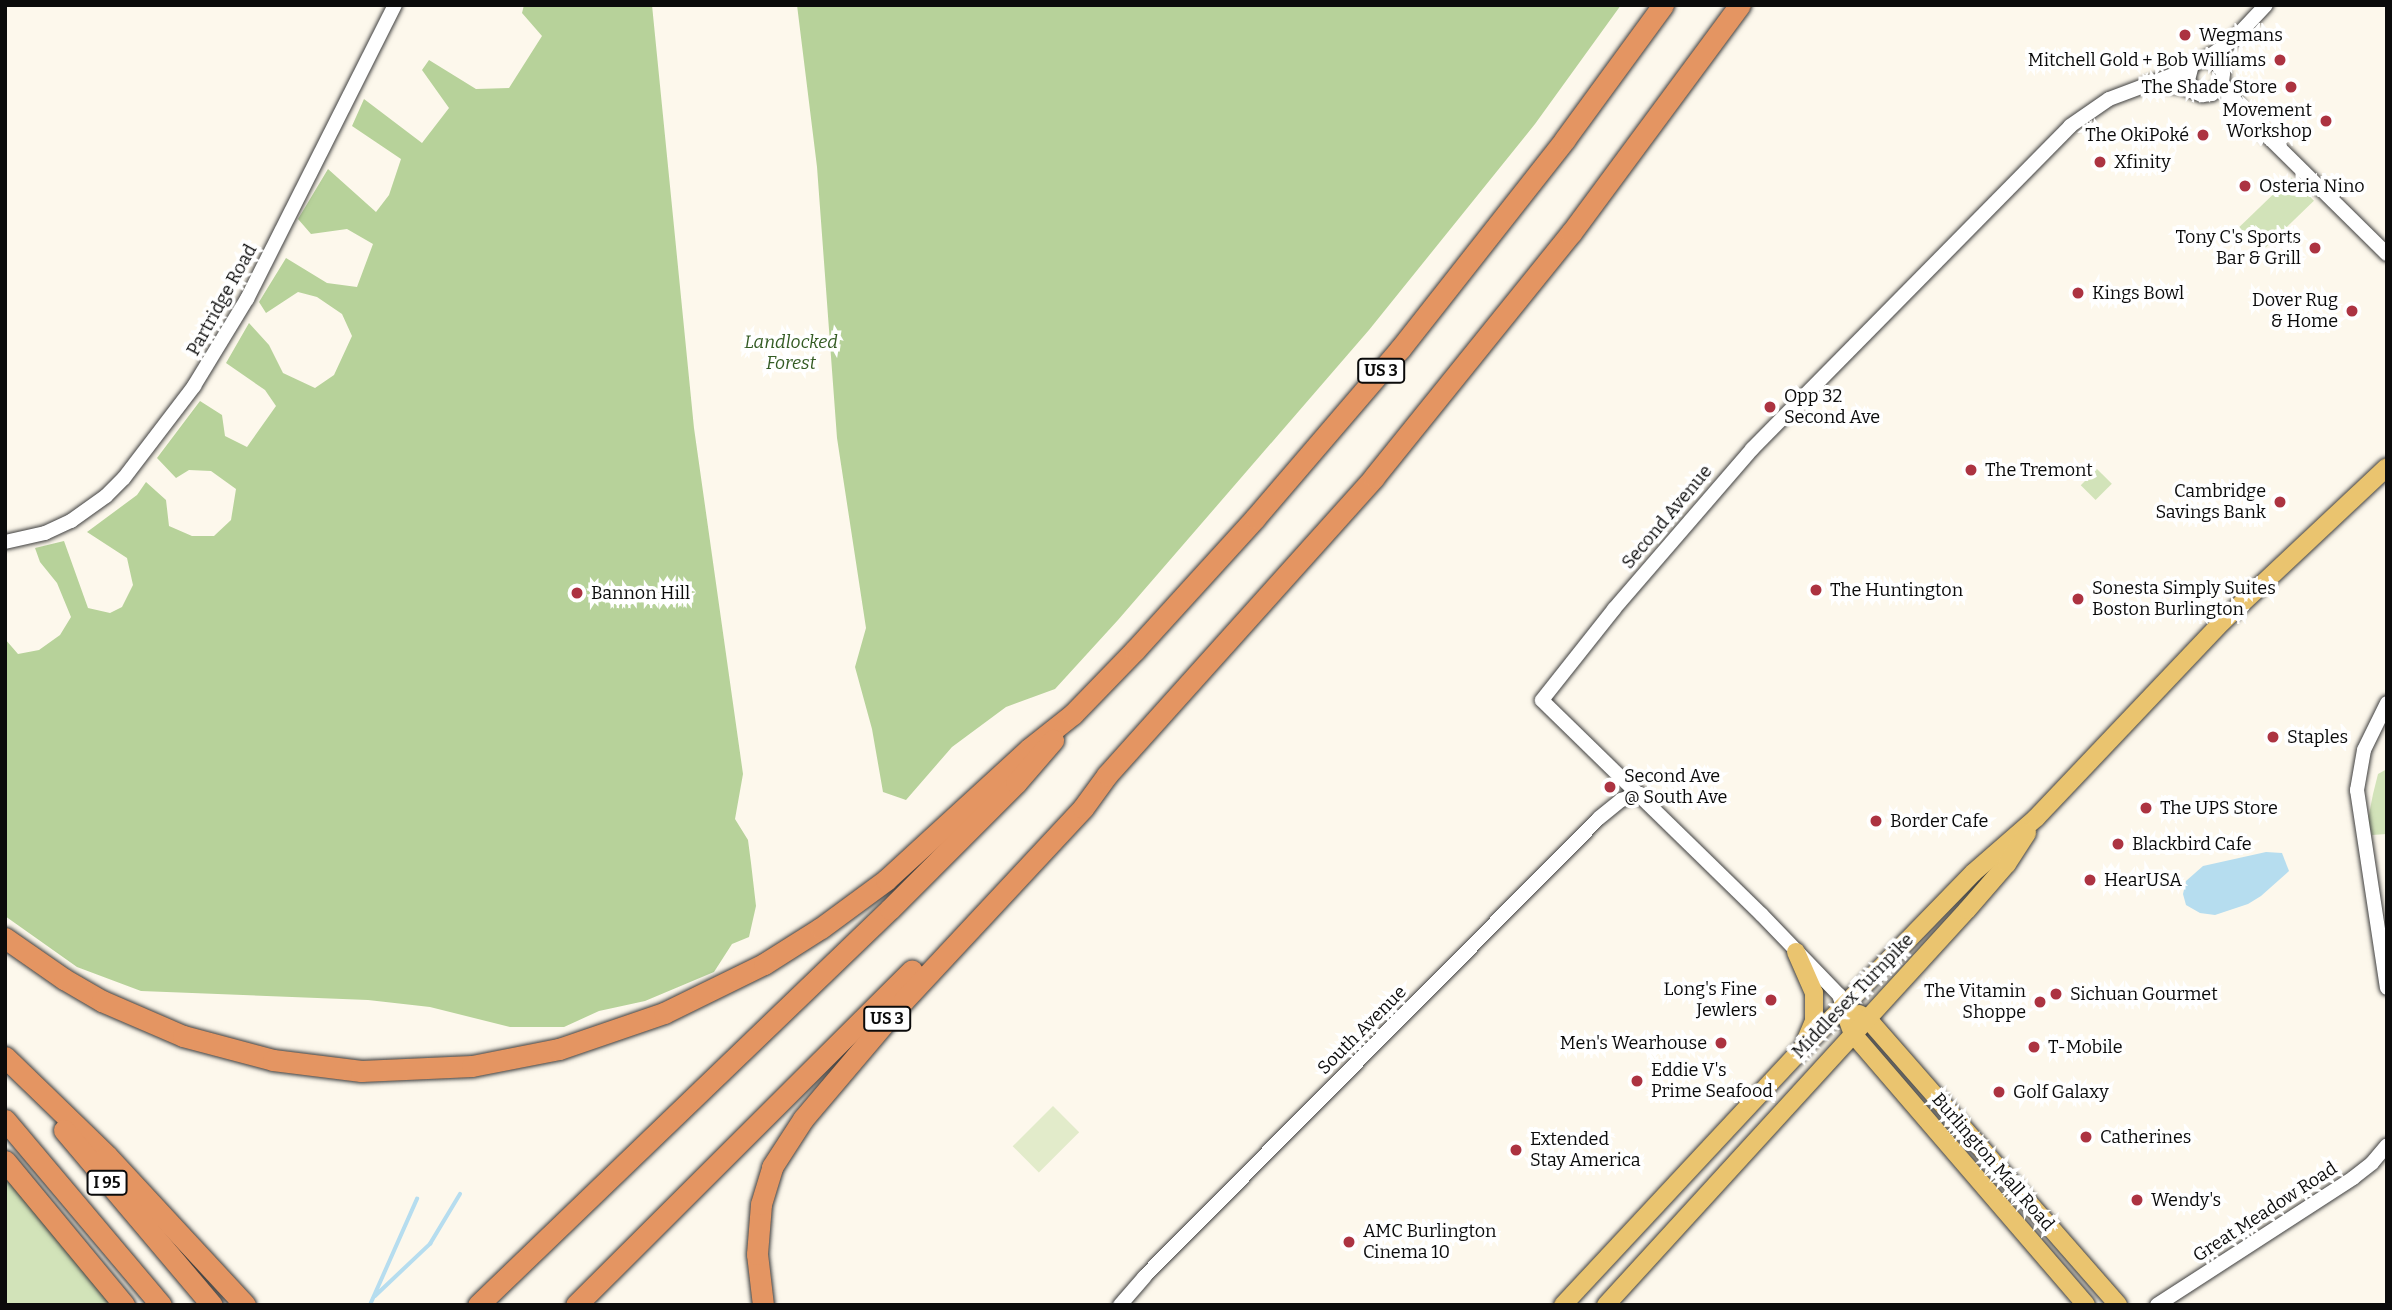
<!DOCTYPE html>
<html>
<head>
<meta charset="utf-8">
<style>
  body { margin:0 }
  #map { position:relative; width:2392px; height:1310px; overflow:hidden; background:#fdf8ec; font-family:Bitter,serif }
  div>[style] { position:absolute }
  .green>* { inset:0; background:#d2e3b9; transform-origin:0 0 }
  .forest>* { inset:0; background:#b7d29a }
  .pitch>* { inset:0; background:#e2ebca; transform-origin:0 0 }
  .water>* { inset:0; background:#b6ddef }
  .stream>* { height:3.5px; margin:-1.75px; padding:0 1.75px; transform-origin:1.75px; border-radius:1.75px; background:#b6ddef }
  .roads { filter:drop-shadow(0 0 2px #3e3e3e) drop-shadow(0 0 2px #3e3e3e) }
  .minor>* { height:14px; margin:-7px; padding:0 7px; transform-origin:7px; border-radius:7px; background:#fff }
  .major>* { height:18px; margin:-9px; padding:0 9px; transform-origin:9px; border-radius:9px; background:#eac46f }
  .highway>* { height:21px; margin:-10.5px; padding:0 10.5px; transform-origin:10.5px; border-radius:10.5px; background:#e49562 }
  .dots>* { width:19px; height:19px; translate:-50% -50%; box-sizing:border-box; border:4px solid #fff; border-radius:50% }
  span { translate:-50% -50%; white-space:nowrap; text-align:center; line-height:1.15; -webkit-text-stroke:7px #fff; paint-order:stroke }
  .shield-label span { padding:2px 5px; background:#fff; border:2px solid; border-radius:5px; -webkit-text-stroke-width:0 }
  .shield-label { font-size:16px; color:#0b0b0b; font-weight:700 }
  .poi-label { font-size:18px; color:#0b0b0b }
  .left { translate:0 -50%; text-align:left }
  .right { translate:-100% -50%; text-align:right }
  .street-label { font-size:18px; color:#0b0b0b }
  .park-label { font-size:18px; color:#335b23; font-style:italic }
  .frame { position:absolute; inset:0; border:7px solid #0b0b0b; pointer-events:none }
</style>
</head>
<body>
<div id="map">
  <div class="green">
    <div style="left:2291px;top:177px;width:33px;height:74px;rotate:46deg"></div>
    <div style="left:2097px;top:469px;width:21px;height:23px;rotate:45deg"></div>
    <div style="clip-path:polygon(2387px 769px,2387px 834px,2372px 835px,2368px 820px,2373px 794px,2378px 774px)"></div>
    <div style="clip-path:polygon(5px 1177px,112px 1305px,5px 1305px)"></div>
  </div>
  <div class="forest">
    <div style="clip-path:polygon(524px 5px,652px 5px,694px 428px,743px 774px,735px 819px,748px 840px,751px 863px,756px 906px,749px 937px,732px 944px,714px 972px,645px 1001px,599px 1011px,564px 1027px,510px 1027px,430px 1007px,368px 1000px,141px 991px,77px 967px,5px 916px,5px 639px,18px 654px,39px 650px,60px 635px,71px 617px,57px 583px,40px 562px,35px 548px,64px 541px,88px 608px,110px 613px,122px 607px,133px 585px,127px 558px,87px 532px,137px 495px,146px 482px,166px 500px,169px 526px,192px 536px,214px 536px,231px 520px,236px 489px,211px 471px,189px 470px,176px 478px,157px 458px,200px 401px,222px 415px,225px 436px,247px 447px,276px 406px,265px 390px,226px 363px,249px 323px,269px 345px,283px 373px,315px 388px,334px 375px,352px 336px,342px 314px,317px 297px,298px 292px,266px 313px,259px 302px,286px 258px,327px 283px,357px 287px,373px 244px,347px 229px,311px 234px,298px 219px,328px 169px,376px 212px,389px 195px,401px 159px,352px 126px,364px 99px,422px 143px,449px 108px,422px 70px,429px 60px,476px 89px,509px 88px,542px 36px,522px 13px)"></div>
    <div style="clip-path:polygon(797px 5px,1621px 5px,1535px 124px,1369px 330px,1118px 620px,1055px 689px,1006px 707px,952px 747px,906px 800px,883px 792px,872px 729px,855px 667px,866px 628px,837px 438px,817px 167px)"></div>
  </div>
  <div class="pitch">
    <div style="left:1053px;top:1106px;width:37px;height:57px;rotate:45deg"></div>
  </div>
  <div class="water">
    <div style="clip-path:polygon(2266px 852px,2282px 853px,2289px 871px,2261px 896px,2248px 904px,2215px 915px,2200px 913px,2186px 905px,2183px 894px,2186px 881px,2203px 866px)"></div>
  </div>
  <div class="stream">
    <div style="left:375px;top:1296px;width:76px;rotate:-43.4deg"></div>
    <div style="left:430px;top:1244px;width:58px;rotate:-59deg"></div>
    <div style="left:370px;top:1305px;width:116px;rotate:-66.1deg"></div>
  </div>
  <div class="roads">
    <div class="minor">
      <div style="left:2205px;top:59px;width:34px;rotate:-34deg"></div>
      <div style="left:2233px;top:40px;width:48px;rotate:-46.7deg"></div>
      <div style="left:2222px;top:83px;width:40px;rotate:53deg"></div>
      <div style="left:2246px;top:115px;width:198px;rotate:44.6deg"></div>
      <div style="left:2154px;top:84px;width:28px;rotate:6deg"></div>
      <div style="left:2182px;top:87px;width:22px;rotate:22deg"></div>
      <div style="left:2202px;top:95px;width:10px;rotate:-6deg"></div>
      <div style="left:2212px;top:94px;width:15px;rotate:-48deg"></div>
      <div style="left:2222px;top:83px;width:10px;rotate:-84deg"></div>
      <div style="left:2223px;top:73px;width:10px;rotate:-119deg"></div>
      <div style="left:2218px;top:64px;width:14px;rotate:-159deg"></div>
      <div style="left:2205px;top:59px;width:14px;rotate:155deg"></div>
      <div style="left:2192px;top:65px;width:16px;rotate:105deg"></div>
      <div style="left:2188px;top:80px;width:11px;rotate:63deg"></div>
      <div style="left:5px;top:542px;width:41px;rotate:-12.7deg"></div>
      <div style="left:45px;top:533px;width:29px;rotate:-25deg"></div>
      <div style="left:71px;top:521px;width:43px;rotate:-35.5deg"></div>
      <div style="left:106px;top:496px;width:25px;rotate:-45deg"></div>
      <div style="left:124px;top:478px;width:116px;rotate:-52.7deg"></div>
      <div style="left:194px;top:386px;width:102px;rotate:-58.7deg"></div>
      <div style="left:247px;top:299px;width:329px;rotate:-63.3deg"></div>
      <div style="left:2387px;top:703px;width:52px;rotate:116.1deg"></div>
      <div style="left:2364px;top:750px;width:41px;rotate:99.9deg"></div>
      <div style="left:2357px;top:790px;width:200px;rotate:81.4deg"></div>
      <div style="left:1843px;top:1007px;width:13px;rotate:-108deg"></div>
      <div style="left:1839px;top:995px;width:112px;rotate:-133.9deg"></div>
      <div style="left:1761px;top:914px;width:306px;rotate:-135.7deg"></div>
      <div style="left:1542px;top:700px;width:116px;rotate:-51.6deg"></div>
      <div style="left:1614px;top:609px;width:211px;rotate:-49.2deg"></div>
      <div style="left:1752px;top:449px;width:453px;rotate:-45.4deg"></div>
      <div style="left:2070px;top:126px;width:47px;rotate:-34.7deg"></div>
      <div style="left:2109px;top:99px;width:85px;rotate:-20.6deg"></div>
      <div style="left:1120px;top:1305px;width:37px;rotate:-49deg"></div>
      <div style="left:1144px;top:1277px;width:646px;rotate:-45.25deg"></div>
      <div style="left:1599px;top:818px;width:28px;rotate:-39deg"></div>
      <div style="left:1621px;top:800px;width:20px;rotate:-18deg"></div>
      <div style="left:2157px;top:1305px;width:234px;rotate:-32.9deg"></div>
      <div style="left:2353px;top:1178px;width:24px;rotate:-38deg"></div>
      <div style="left:2372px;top:1163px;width:23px;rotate:-50deg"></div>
    </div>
    <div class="major">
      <div style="left:1796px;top:952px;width:45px;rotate:66.3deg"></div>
      <div style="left:1814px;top:993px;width:28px;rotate:90deg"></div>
      <div style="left:1814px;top:1021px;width:21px;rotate:113deg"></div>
      <div style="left:1843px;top:1007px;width:29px;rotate:70deg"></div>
      <div style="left:1853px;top:1034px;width:357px;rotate:49.3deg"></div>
      <div style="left:1859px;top:1014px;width:9px;rotate:27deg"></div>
      <div style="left:1867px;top:1018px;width:381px;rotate:48.8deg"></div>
      <div style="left:1563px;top:1305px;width:346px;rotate:-47deg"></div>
      <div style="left:1799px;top:1052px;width:250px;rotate:-45.8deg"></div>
      <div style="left:1973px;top:873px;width:84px;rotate:-41.1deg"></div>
      <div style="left:2036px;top:818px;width:270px;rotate:-46.5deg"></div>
      <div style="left:2222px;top:622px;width:226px;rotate:-43.2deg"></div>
      <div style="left:1606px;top:1305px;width:535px;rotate:-47.58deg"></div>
      <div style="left:1967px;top:910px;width:61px;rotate:-49deg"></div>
      <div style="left:2007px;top:864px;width:37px;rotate:-57deg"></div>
    </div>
    <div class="highway">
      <div style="left:5px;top:938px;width:72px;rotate:34.8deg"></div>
      <div style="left:64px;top:979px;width:44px;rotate:30.1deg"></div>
      <div style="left:102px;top:1001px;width:88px;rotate:23.4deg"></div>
      <div style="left:183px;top:1036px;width:93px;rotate:14.9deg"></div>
      <div style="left:273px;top:1060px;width:89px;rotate:7.1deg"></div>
      <div style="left:361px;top:1071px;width:111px;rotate:-2.6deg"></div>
      <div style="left:472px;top:1066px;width:89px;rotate:-11.1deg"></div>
      <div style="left:559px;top:1049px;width:111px;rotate:-18.9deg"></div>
      <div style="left:664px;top:1013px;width:111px;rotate:-26.1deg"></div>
      <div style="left:764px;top:964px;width:67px;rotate:-32.3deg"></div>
      <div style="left:821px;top:928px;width:81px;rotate:-36.4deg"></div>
      <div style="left:886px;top:880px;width:194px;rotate:-42.5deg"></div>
      <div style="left:1029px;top:749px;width:56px;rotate:-38.5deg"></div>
      <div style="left:1073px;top:714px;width:89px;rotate:-45.9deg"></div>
      <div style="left:1135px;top:650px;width:178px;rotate:-47.7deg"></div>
      <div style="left:1255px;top:518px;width:223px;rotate:-49.4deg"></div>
      <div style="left:1400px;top:349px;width:267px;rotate:-51.8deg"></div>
      <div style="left:1565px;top:139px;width:166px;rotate:-53.8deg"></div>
      <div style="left:5px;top:1057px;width:142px;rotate:44.1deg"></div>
      <div style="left:107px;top:1156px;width:203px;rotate:47.2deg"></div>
      <div style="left:5px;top:1120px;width:242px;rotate:49.9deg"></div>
      <div style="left:64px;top:1130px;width:229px;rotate:49.8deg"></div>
      <div style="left:5px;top:1161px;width:187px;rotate:50.4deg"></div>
      <div style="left:478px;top:1305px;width:571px;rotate:-43.87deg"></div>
      <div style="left:890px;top:909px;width:178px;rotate:-45deg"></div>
      <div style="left:1016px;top:783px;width:57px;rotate:-49.3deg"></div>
      <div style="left:576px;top:1305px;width:474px;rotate:-44.9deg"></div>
      <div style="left:763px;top:1305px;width:51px;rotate:-96.7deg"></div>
      <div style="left:757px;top:1254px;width:50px;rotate:-85.4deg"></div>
      <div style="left:761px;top:1204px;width:39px;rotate:-73deg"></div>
      <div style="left:772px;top:1167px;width:57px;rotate:-57.1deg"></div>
      <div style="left:803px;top:1119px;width:156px;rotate:-49.7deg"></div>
      <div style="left:904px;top:1000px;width:262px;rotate:-47deg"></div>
      <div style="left:1083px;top:808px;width:41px;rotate:-54deg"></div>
      <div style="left:1107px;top:775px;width:400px;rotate:-48.1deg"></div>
      <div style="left:1374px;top:477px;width:314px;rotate:-51.1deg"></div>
      <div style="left:1571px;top:233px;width:284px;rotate:-53.5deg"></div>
    </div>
  </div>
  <div class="dots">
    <div style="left:2185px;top:35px;background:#ac3341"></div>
    <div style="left:2280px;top:60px;background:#ac3341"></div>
    <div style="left:2291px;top:87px;background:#ac3341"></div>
    <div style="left:2326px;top:121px;background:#ac3341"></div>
    <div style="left:2203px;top:135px;background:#ac3341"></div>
    <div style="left:2100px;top:162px;background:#ac3341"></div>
    <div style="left:2245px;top:186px;background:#ac3341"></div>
    <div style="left:2315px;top:248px;background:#ac3341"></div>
    <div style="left:2078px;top:293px;background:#ac3341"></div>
    <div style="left:2352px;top:311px;background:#ac3341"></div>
    <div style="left:1770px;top:407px;background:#ac3341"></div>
    <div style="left:1971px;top:470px;background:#ac3341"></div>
    <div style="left:2280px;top:502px;background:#ac3341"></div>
    <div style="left:1816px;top:590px;background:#ac3341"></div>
    <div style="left:577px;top:593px;background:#ac3341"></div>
    <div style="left:2078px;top:599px;background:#ac3341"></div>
    <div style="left:2273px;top:737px;background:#ac3341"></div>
    <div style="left:1610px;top:787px;background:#ac3341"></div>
    <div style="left:2146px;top:808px;background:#ac3341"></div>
    <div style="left:1876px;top:821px;background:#ac3341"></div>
    <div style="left:2118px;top:844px;background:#ac3341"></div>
    <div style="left:2090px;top:880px;background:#ac3341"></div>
    <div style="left:2056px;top:994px;background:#ac3341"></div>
    <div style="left:1771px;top:1000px;background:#ac3341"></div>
    <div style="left:2040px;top:1002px;background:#ac3341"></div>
    <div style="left:1721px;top:1043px;background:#ac3341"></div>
    <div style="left:2034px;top:1047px;background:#ac3341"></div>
    <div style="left:1637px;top:1081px;background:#ac3341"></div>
    <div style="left:1999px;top:1092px;background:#ac3341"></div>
    <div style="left:2086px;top:1137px;background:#ac3341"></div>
    <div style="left:1516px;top:1150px;background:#ac3341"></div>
    <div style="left:2137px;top:1200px;background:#ac3341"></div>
    <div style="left:1349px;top:1242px;background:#ac3341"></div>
  </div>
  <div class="shield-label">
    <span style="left:1381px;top:371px">US 3</span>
    <span style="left:887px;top:1019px">US 3</span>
    <span style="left:107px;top:1183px">I 95</span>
  </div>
  <div class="poi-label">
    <span class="left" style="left:2199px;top:35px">Wegmans</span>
    <span class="right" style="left:2266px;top:60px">Mitchell Gold + Bob Williams</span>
    <span class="right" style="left:2277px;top:87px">The Shade Store</span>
    <span class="right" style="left:2312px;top:121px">Movement<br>Workshop</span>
    <span class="right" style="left:2189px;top:135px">The OkiPoké</span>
    <span class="left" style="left:2114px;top:162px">Xfinity</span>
    <span class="left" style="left:2259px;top:186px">Osteria Nino</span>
    <span class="right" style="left:2301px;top:248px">Tony C's Sports<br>Bar &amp; Grill</span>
    <span class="left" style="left:2092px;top:293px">Kings Bowl</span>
    <span class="right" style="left:2338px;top:311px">Dover Rug<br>&amp; Home</span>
    <span class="left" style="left:1784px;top:407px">Opp 32<br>Second Ave</span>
    <span class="left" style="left:1985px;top:470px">The Tremont</span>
    <span class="right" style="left:2266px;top:502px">Cambridge<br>Savings Bank</span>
    <span class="left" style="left:2092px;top:599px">Sonesta Simply Suites<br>Boston Burlington</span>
    <span class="left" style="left:1830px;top:590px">The Huntington</span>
    <span class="left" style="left:591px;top:593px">Bannon Hill</span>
    <span class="left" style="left:2287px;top:737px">Staples</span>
    <span class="left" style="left:1624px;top:787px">Second Ave<br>@ South Ave</span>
    <span class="left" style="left:2160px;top:808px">The UPS Store</span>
    <span class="left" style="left:1890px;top:821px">Border Cafe</span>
    <span class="left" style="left:2132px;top:844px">Blackbird Cafe</span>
    <span class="left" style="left:2104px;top:880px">HearUSA</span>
    <span class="right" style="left:1757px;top:1000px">Long's Fine<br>Jewlers</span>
    <span class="right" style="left:2026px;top:1002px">The Vitamin<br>Shoppe</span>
    <span class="left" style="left:2070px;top:994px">Sichuan Gourmet</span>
    <span class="right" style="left:1707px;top:1043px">Men's Wearhouse</span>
    <span class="left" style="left:2048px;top:1047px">T-Mobile</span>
    <span class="left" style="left:1651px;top:1081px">Eddie V's<br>Prime Seafood</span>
    <span class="left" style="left:2013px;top:1092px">Golf Galaxy</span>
    <span class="left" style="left:2100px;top:1137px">Catherines</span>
    <span class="left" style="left:1530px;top:1150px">Extended<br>Stay America</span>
    <span class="left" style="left:2151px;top:1200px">Wendy's</span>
    <span class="left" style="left:1363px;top:1242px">AMC Burlington<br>Cinema 10</span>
  </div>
  <div class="street-label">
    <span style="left:222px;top:300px;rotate:-61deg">Partridge Road</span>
    <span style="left:1667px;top:517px;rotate:-50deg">Second Avenue</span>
    <span style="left:1853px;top:996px;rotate:-46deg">Middlesex Turnpike</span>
    <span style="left:1362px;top:1030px;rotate:-45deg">South Avenue</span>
    <span style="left:1993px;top:1162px;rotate:49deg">Burlington Mall Road</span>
    <span style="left:2265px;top:1212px;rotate:-33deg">Great Meadow Road</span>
  </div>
  <div class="park-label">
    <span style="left:791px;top:353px">Landlocked<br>Forest</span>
  </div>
  <div class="frame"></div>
</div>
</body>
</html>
